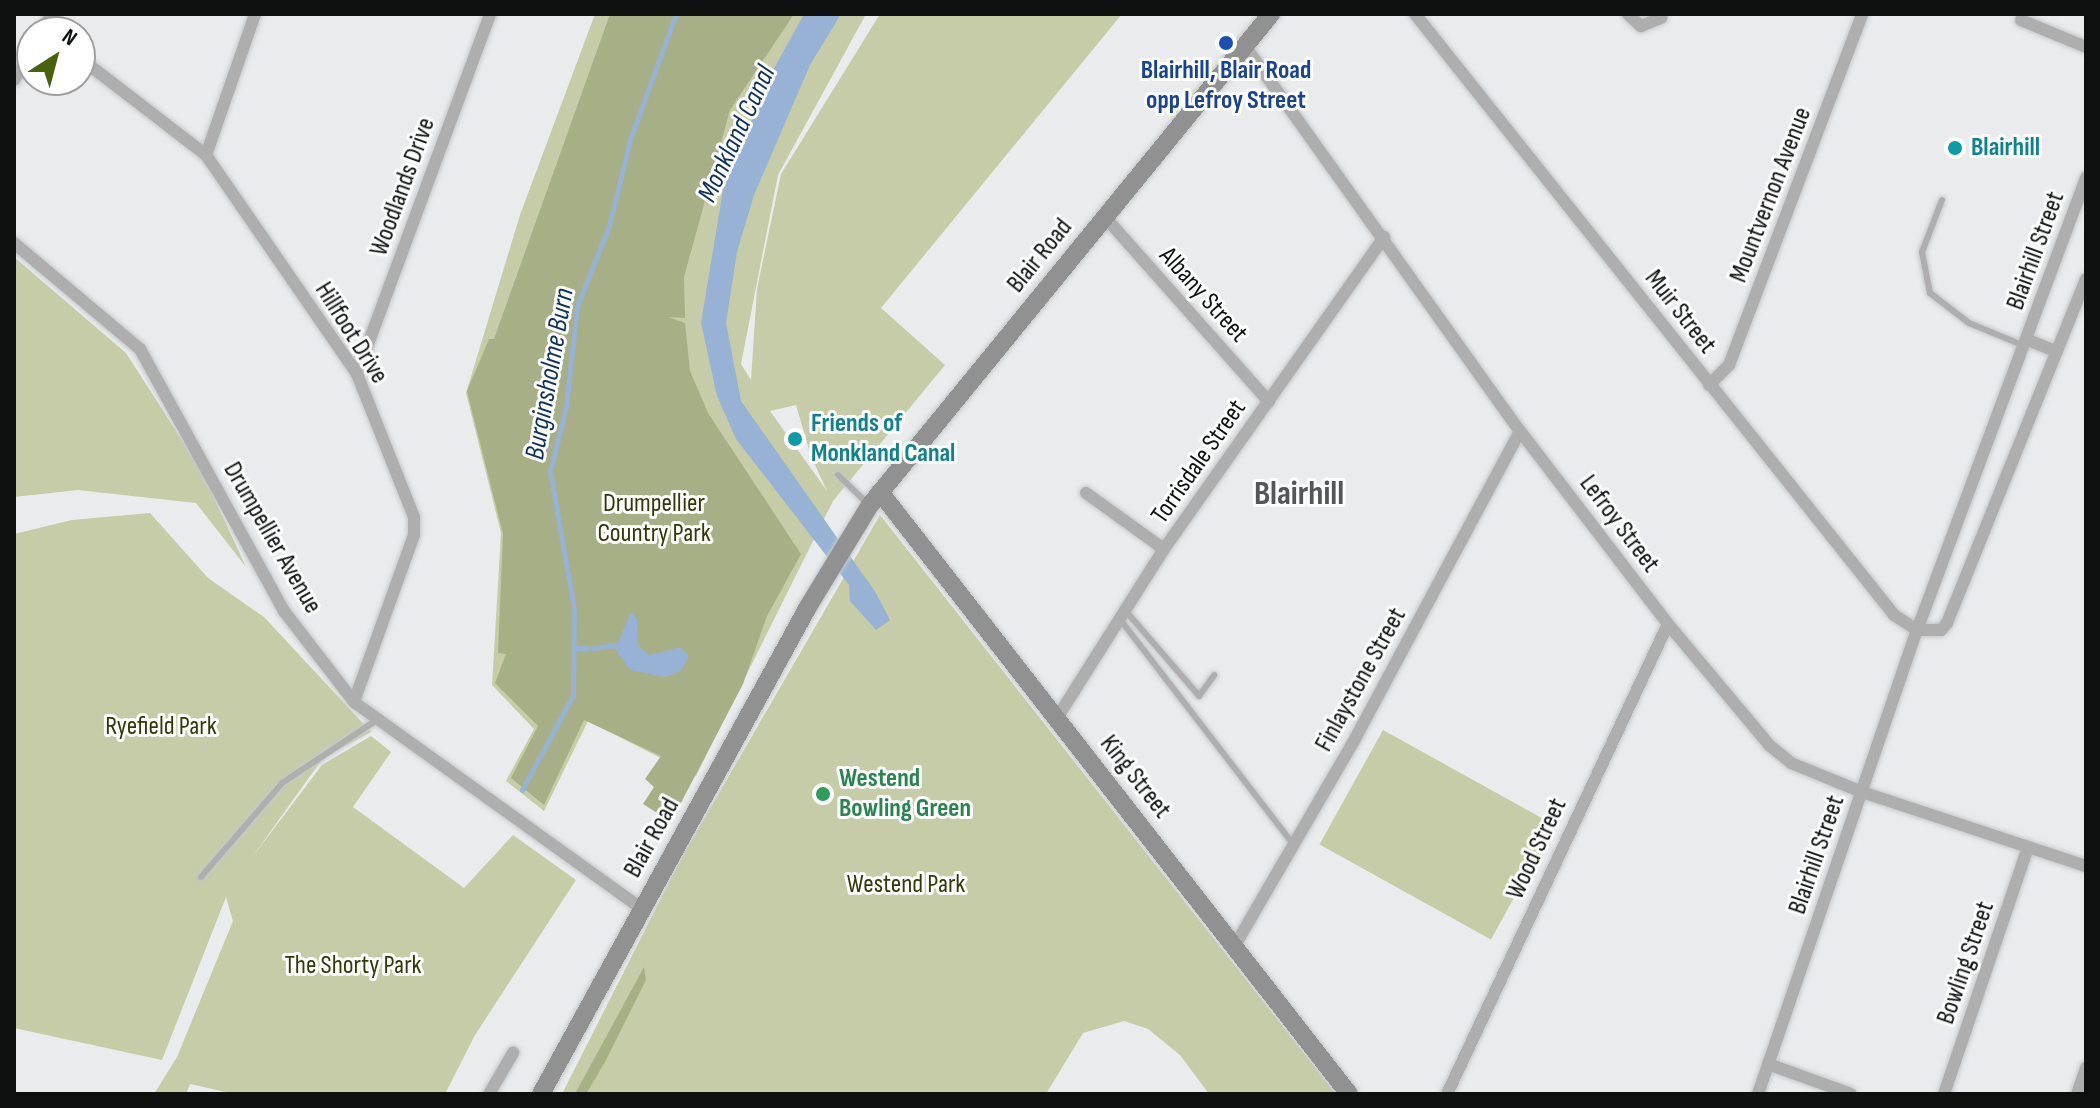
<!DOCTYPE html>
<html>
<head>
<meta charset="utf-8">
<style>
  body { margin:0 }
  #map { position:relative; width:2100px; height:1108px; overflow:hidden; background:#e9ebed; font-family:"Sofia Sans Condensed",sans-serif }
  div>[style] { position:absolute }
  .green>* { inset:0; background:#c5cca7; transform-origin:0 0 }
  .forest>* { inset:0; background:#a7af86 }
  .water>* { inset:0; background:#97b2d4 }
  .stream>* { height:5px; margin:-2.5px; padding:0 2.5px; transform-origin:2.5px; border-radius:2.5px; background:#97b2d4 }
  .roads { filter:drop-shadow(0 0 2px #c6c8c9) drop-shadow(0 0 2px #c6c8c9) }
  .lane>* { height:6px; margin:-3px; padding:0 3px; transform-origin:3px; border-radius:3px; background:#afaeaf }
  .street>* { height:12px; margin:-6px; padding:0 6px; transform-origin:6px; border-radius:6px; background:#afaeaf }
  .secondary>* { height:18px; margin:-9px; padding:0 9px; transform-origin:9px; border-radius:9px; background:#929191 }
  .dots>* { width:22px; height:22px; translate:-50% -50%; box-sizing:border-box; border:4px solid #fff; border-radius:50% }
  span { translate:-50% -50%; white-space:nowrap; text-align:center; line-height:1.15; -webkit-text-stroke:6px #fff; paint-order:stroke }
  .transit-label { font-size:26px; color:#164399; font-weight:700 }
  .culture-label { font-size:26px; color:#0d838f; font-weight:700 }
  .left { translate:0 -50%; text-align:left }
  .street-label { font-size:26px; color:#0e0f0f }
  .park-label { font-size:26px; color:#333906 }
  .leisure-label { font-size:26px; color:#27864d; font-weight:700 }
  .water-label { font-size:28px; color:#0b315c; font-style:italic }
  .district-label { font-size:34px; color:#555658; font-weight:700 }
  .frame { position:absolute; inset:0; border:16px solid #0e0f0f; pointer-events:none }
  .north { position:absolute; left:16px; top:16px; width:80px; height:80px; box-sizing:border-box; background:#fff; border:2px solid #9f9f9f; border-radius:50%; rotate:36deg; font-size:22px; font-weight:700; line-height:32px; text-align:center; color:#0e0f0f }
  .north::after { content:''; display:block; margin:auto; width:28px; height:36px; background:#496210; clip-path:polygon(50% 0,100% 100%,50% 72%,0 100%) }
</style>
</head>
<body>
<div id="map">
  <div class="green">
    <div style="clip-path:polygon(evenodd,595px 14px,866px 14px,778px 175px,741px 364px,751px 380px,757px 289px,781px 174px,880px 14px,1122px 14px,881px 308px,945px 365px,833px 501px,696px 776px,588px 721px,544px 811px,506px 781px,534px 729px,492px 685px,501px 533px,466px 393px,520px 215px,595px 14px,796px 405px,811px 456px,827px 491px,770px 411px,796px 405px)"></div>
    <div style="clip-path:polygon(14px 257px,126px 353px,201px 470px,246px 567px,196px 503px,78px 490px,14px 497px)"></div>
    <div style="clip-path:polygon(150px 513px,208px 578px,264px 617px,371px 732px,323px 758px,253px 856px,322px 765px,371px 736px,391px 752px,353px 807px,464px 888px,513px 835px,576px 880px,475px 1035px,445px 1094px,235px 1094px,190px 1084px,186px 1094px,154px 1094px,177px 1057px,233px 921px,226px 897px,162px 1060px,14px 1028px,14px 534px,72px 520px)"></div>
    <div style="clip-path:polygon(880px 515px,1336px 1094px,1209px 1094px,1180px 1055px,1148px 1029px,1124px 1021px,1083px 1033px,1046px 1094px,562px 1094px,682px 857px)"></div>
    <div style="left:1383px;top:730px;width:196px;height:131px;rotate:29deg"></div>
  </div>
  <div class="forest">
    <div style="clip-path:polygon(610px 14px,794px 14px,730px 110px,684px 277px,685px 318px,668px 317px,685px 323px,690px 371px,708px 413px,801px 554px,767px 616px,743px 684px,671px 822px,643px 804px,654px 787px,645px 779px,661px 756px,584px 720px,544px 805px,511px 778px,538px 726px,495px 683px,506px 654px,498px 653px,503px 534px,467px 391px,489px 339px,494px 339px)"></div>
    <div style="clip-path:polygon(644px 967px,646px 980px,605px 1062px,586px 1094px,575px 1094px)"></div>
  </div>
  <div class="water">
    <div style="clip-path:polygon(804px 14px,841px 14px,810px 65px,754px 195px,737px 252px,726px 323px,741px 401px,876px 593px,890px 620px,876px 630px,850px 601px,849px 585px,736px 439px,717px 396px,701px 323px,723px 190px,771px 74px)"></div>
    <div style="clip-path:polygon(631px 612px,637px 619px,638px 645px,649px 655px,681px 647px,689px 657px,681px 671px,665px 677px,630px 670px,615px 649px)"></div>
  </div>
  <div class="stream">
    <div style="left:575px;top:648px;width:12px"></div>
    <div style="left:592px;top:648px;width:25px;rotate:-7deg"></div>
    <div style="left:522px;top:790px;width:108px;rotate:-61.8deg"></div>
    <div style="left:573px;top:695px;width:86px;rotate:-89.3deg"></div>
    <div style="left:574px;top:609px;width:139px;rotate:-99.9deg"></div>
    <div style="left:550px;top:472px;width:67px;rotate:-76.2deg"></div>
    <div style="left:566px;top:407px;width:102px;rotate:-83.8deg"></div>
    <div style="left:577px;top:306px;width:86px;rotate:-68.2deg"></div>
    <div style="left:609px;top:226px;width:89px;rotate:-76.4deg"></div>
    <div style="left:630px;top:139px;width:133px;rotate:-69.8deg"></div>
  </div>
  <div class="roads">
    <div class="lane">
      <div style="left:1942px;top:200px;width:56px;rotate:111deg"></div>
      <div style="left:1922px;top:252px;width:42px;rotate:79deg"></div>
      <div style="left:1930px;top:293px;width:49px;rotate:37.6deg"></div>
      <div style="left:1969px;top:323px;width:57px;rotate:22.5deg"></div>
      <div style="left:838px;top:475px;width:40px;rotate:44deg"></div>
      <div style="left:1124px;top:609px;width:115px;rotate:49.2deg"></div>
      <div style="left:1199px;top:696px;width:26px;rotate:-54deg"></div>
      <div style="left:1119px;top:618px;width:284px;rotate:52.4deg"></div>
      <div style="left:201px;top:877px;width:124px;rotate:-49.2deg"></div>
      <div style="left:282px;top:783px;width:114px;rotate:-33.6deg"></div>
    </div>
    <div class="street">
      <div style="left:1415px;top:14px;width:769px;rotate:51.44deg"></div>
      <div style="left:1894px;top:615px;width:27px;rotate:33deg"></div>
      <div style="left:1917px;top:630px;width:24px"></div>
      <div style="left:1941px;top:630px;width:9px;rotate:-49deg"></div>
      <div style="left:1947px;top:623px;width:371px;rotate:-68deg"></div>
      <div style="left:1628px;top:14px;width:18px;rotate:43deg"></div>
      <div style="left:1641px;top:26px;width:22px;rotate:-22deg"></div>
      <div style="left:2021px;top:20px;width:70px;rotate:22.6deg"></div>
      <div style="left:44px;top:32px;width:19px;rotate:-69deg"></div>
      <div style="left:1245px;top:46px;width:473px;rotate:54.5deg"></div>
      <div style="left:1520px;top:431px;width:243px;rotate:52.5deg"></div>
      <div style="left:1668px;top:624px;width:158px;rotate:50.1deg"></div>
      <div style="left:1769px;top:745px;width:28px;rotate:39deg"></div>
      <div style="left:1791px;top:763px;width:77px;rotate:22.2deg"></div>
      <div style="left:1862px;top:792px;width:236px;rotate:18.3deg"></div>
      <div style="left:80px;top:58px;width:159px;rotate:37.6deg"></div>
      <div style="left:206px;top:155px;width:266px;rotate:55.4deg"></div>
      <div style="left:357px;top:374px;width:154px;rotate:68.3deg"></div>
      <div style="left:414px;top:517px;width:18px;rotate:90deg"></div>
      <div style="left:414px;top:535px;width:177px;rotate:109.8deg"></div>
      <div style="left:14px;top:80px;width:34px;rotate:-58deg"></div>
      <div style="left:206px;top:155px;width:149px;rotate:-70.8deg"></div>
      <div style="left:1105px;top:217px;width:247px;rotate:48.4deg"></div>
      <div style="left:14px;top:243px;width:165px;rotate:40.1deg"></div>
      <div style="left:140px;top:349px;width:299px;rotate:61.2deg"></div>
      <div style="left:284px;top:611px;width:115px;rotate:52.4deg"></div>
      <div style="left:354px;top:702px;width:355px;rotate:35.7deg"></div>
      <div style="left:2028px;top:340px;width:31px;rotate:22deg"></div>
      <div style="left:357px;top:374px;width:384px;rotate:-69.7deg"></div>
      <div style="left:1709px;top:385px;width:28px;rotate:-45deg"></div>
      <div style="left:1729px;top:365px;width:375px;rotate:-69.2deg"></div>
      <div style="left:1086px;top:493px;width:96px;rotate:35.7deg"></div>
      <div style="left:1057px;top:718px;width:200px;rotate:-57.7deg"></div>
      <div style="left:1164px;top:549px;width:382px;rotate:-54.8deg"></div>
      <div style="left:1234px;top:947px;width:243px;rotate:-59.8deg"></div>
      <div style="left:1356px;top:737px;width:347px;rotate:-61.8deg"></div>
      <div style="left:1768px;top:1064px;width:88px;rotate:19.9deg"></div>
      <div style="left:489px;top:1094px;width:48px;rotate:-59.7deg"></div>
      <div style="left:1447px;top:1094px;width:519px;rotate:-64.82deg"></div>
      <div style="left:1758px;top:1094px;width:490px;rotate:-71.1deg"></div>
      <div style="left:1917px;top:630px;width:483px;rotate:-69.5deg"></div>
      <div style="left:1944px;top:1094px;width:261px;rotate:-71.2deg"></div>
      <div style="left:2077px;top:1094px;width:28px;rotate:-71deg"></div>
    </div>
    <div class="secondary">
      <div style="left:880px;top:492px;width:763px;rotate:52.08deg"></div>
      <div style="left:541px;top:1094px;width:555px;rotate:-61.27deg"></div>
      <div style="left:808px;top:607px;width:119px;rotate:-58.7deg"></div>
      <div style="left:870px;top:505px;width:634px;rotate:-50.76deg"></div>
    </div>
  </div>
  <div class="dots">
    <div style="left:1226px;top:43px;background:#1a4fb4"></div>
    <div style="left:1955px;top:148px;background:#0f9aa8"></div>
    <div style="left:795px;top:439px;background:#0f9aa8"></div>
    <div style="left:823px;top:794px;background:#2e9e5b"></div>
  </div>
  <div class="transit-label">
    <span style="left:1226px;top:86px">Blairhill, Blair Road<br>opp Lefroy Street</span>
  </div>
  <div class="culture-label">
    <span class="left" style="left:1971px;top:148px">Blairhill</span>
    <span class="left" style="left:811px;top:439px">Friends of<br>Monkland Canal</span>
  </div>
  <div class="street-label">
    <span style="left:403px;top:187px;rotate:-70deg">Woodlands Drive</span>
    <span style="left:1771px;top:195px;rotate:-69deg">Mountvernon Avenue</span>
    <span style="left:2036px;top:251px;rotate:-70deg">Blairhill Street</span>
    <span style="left:1040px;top:256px;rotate:-51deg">Blair Road</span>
    <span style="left:1203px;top:295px;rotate:48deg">Albany Street</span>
    <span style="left:1680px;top:312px;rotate:52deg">Muir Street</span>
    <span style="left:351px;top:333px;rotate:58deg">Hillfoot Drive</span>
    <span style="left:1199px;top:462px;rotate:-55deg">Torrisdale Street</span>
    <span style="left:1619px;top:524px;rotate:53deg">Lefroy Street</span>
    <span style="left:272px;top:538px;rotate:60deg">Drumpellier Avenue</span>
    <span style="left:1361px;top:680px;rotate:-61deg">Finlaystone Street</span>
    <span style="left:1135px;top:777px;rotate:52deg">King Street</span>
    <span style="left:652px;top:838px;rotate:-61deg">Blair Road</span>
    <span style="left:1537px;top:849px;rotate:-65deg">Wood Street</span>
    <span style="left:1817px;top:855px;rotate:-71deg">Blairhill Street</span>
    <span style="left:1966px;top:963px;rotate:-71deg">Bowling Street</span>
  </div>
  <div class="park-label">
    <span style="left:654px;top:519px">Drumpellier<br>Country Park</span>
    <span style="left:161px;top:727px">Ryefield Park</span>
    <span style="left:906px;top:885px">Westend Park</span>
    <span style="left:353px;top:966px">The Shorty Park</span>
  </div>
  <div class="leisure-label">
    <span class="left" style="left:839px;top:794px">Westend<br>Bowling Green</span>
  </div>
  <div class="water-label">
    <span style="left:737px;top:134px;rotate:-65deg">Monkland Canal</span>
    <span style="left:550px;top:374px;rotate:-80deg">Burginsholme Burn</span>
  </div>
  <div class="district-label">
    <span style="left:1299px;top:494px">Blairhill</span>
  </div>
  <div class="frame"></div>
  <div class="north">N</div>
</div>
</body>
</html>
